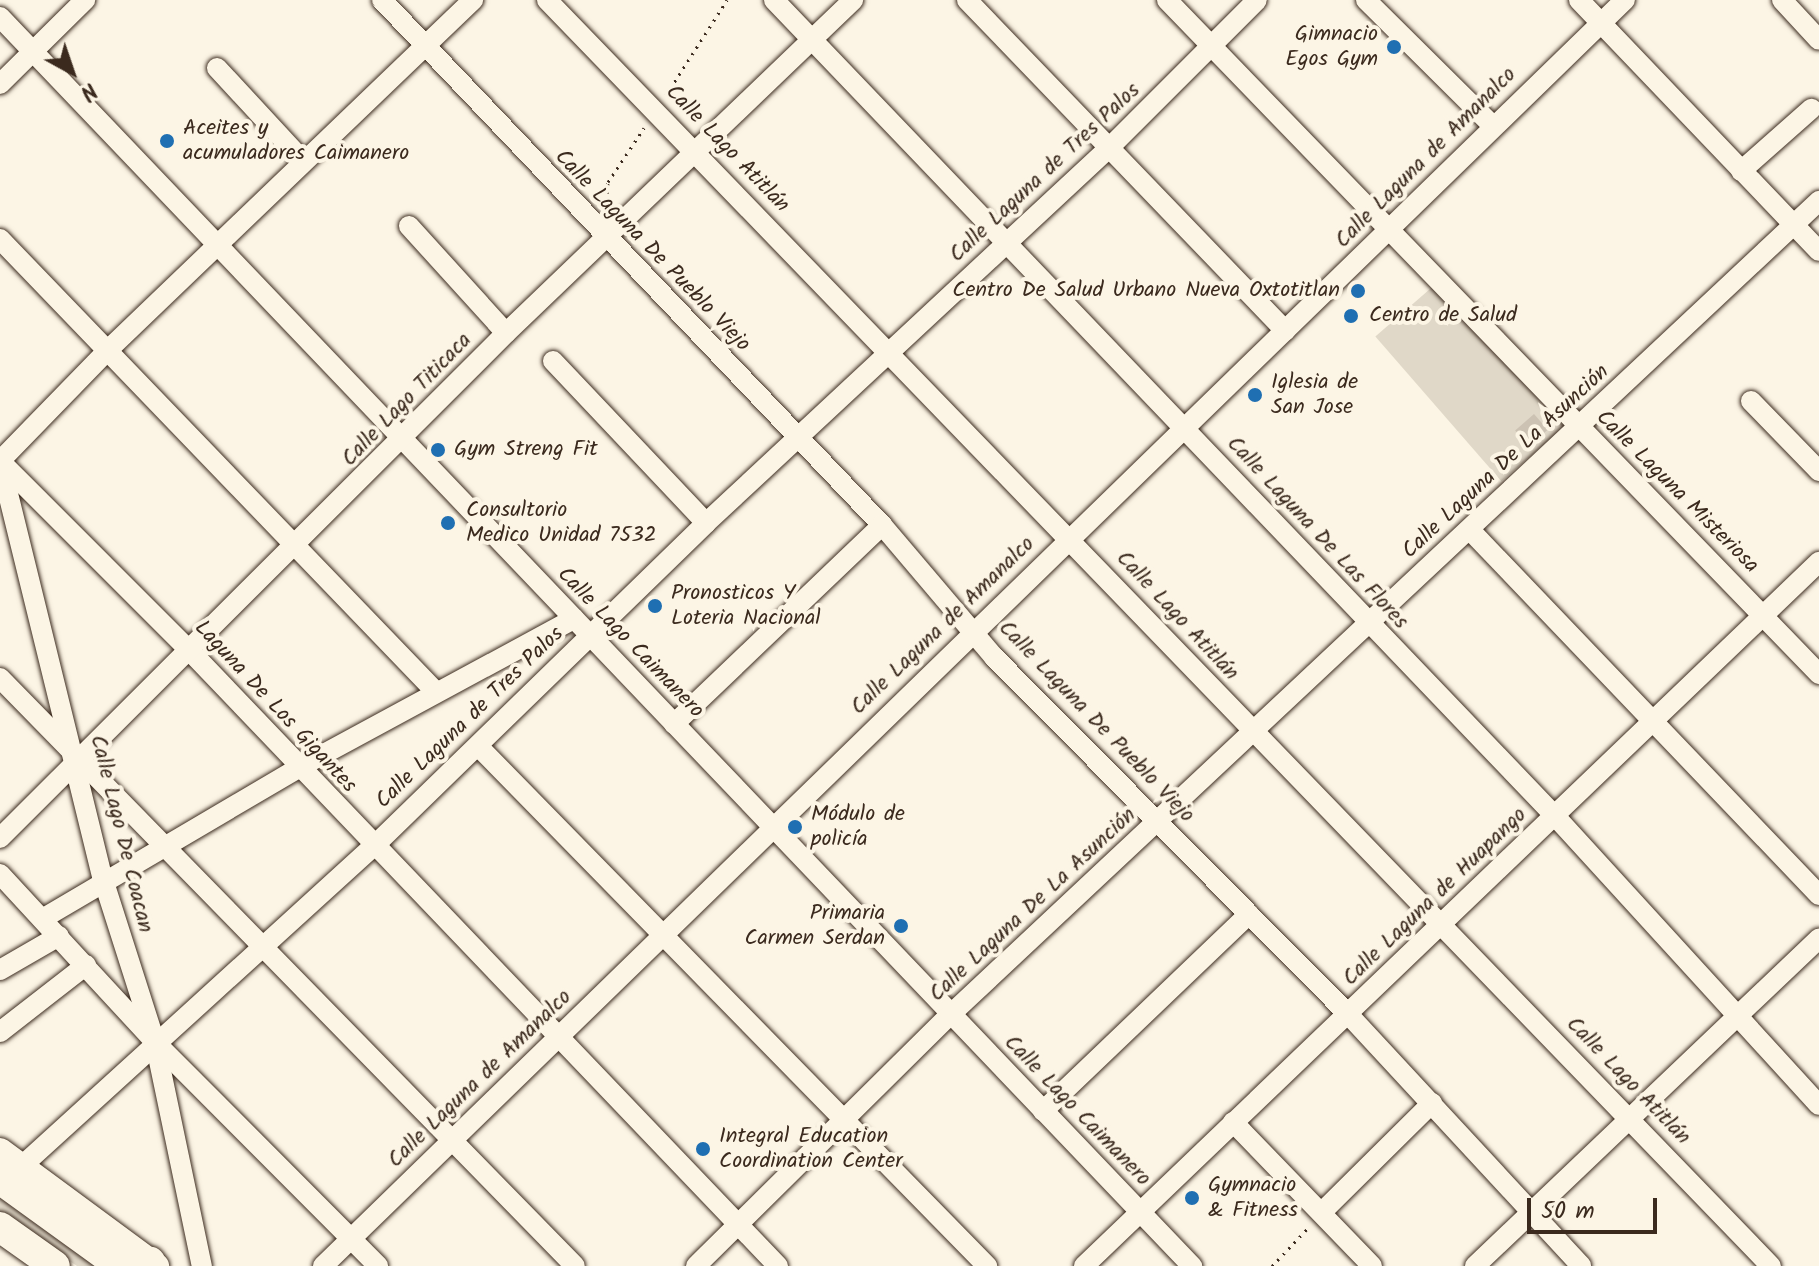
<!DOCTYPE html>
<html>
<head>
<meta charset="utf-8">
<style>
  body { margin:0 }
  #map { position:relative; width:1819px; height:1266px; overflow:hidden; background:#fcf5e5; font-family:Kalam,sans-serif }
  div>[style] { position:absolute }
  .green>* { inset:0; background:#e0d8c8; transform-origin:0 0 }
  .building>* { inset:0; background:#ccc2b3; transform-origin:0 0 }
  .path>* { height:3px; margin-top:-1.5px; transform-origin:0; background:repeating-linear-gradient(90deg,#3b2a1e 0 2px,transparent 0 8px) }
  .roads { filter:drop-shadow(0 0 2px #3b2a1e) drop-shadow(0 0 2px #3b2a1e) }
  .minor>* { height:20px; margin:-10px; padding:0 10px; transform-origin:10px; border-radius:10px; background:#fcf5e5 }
  .major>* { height:26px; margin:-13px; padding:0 13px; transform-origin:13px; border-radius:13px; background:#fcf5e5 }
  .highway>* { height:30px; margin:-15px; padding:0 15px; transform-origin:15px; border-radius:15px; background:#fcf5e5 }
  .dots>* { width:22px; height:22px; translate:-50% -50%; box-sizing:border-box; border:4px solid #fcf5e5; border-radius:50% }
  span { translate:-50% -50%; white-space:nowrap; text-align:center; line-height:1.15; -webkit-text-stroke:8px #fcf5e5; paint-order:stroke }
  .poi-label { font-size:22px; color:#3b2a1e }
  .right { translate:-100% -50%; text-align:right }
  .left { translate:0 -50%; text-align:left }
  .street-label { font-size:22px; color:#3b2a1e }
  .north { position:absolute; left:32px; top:32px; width:80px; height:80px; -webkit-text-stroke:6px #fcf5e5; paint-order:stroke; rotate:140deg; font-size:22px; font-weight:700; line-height:32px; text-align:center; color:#3b2a1e }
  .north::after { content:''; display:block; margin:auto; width:28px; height:36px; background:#3b2a1e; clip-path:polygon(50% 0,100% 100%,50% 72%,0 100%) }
  .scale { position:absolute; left:1527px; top:1198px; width:130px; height:36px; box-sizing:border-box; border:4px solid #3b2a1e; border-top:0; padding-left:10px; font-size:24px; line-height:28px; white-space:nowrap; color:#3b2a1e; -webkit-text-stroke:6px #fcf5e5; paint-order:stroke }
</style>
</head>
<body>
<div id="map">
  <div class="green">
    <div style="left:1438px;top:282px;width:192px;height:83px;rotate:49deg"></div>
    <div style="clip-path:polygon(0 1187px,106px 1266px,77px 1266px,0 1215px)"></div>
  </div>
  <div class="building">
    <div style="left:1534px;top:414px;width:21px;height:25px;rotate:49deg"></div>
  </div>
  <div class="path">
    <div style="left:666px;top:95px;width:113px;rotate:-57.3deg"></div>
    <div style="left:606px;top:209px;width:27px;rotate:-86deg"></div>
    <div style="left:608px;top:182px;width:65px;rotate:-56.3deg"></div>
    <div style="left:1272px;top:1266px;width:54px;rotate:-46.5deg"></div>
  </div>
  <div class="roads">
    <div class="minor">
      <div style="left:382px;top:0;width:725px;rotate:46.4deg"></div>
      <div style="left:882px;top:525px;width:173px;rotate:49.7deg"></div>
      <div style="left:994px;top:657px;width:503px;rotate:45.24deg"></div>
      <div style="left:1348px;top:1014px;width:343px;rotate:47.2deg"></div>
      <div style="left:547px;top:0;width:1761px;rotate:45.97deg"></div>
      <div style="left:774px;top:0;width:1130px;rotate:46.26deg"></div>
      <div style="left:1555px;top:816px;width:391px;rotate:47.6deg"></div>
      <div style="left:967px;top:0;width:459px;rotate:46.1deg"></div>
      <div style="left:1167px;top:0;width:938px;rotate:45.95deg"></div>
      <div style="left:1366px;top:0;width:177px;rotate:44.8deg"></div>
      <div style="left:1579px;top:0;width:347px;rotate:46.3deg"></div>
      <div style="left:1782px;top:0;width:54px;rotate:47.2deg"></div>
      <div style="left:0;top:17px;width:1727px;rotate:46.34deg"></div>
      <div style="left:217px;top:68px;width:127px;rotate:47.2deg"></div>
      <div style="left:0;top:84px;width:120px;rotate:-44.7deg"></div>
      <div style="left:1741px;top:171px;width:94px;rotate:-41.5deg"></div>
      <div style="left:409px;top:226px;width:144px;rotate:47.8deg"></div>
      <div style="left:0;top:239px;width:627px;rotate:46.1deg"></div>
      <div style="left:553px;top:361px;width:223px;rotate:46.6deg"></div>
      <div style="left:1751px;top:401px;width:98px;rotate:45.8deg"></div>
      <div style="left:0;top:461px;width:269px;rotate:45deg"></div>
      <div style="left:190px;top:651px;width:851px;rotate:46.29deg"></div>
      <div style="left:0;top:461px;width:431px;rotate:76.2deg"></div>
      <div style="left:103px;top:879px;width:171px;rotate:72.3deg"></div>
      <div style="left:155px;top:1042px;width:229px;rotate:78.2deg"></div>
      <div style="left:0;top:461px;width:155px;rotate:-45.8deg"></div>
      <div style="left:108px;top:350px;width:506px;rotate:-43.8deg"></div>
      <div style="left:1470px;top:530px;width:505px;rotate:46.28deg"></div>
      <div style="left:0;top:678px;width:822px;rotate:45.64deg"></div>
      <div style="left:674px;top:724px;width:288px;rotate:-43.7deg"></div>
      <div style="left:478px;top:746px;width:728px;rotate:45.61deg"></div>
      <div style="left:0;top:838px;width:715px;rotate:-44.94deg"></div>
      <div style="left:506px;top:333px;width:481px;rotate:-43.8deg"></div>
      <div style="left:0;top:874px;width:229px;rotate:47.3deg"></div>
      <div style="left:155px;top:1042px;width:316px;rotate:45.1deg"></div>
      <div style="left:42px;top:919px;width:297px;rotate:-30.5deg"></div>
      <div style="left:298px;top:768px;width:314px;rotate:-28.4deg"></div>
      <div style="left:0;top:970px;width:68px;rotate:-30deg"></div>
      <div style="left:0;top:1032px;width:109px;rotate:-37.9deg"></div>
      <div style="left:1043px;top:1111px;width:285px;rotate:-43.7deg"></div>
      <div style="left:1233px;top:1122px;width:200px;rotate:46deg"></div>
      <div style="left:23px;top:1165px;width:474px;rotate:-42.3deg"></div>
      <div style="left:374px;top:846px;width:463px;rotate:-44.2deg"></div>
      <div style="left:706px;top:523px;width:553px;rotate:-42.95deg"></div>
      <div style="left:1111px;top:146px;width:206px;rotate:-45deg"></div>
      <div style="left:1322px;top:1212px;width:155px;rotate:-44.7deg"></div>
      <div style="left:323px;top:1266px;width:1816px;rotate:-44.2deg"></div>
      <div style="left:696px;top:1266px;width:357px;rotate:-44.7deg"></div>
      <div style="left:950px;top:1015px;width:1191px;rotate:-43.13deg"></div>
      <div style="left:1084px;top:1266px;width:1018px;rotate:-43.77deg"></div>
      <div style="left:1475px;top:1266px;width:475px;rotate:-43.6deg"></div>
    </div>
    <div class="major">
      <div style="left:0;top:1151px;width:194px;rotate:36.4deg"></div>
    </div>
    <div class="highway">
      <div style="left:0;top:1179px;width:148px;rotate:35.9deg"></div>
      <div style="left:0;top:1227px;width:67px;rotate:35.3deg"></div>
      <div style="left:146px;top:1266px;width:6px;rotate:-45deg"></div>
    </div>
  </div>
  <div class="dots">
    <div style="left:1394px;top:47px;background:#1f6fb2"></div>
    <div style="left:167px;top:141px;background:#1f6fb2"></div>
    <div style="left:1358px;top:291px;background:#1f6fb2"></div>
    <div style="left:1351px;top:316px;background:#1f6fb2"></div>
    <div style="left:1255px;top:395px;background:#1f6fb2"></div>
    <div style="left:438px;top:450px;background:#1f6fb2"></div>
    <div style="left:448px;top:523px;background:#1f6fb2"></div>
    <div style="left:655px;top:606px;background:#1f6fb2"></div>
    <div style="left:795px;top:827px;background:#1f6fb2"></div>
    <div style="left:901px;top:926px;background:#1f6fb2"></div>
    <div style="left:703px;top:1149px;background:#1f6fb2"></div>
    <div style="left:1192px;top:1198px;background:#1f6fb2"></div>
  </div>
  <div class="poi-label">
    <span class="right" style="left:1378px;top:47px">Gimnacio<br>Egos Gym</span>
    <span class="left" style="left:183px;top:141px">Aceites y<br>acumuladores Caimanero</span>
    <span class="right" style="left:1340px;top:291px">Centro De Salud Urbano Nueva Oxtotitlan</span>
    <span class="left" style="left:1369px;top:316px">Centro de Salud</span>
    <span class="left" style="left:1271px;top:395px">Iglesia de<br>San Jose</span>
    <span class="left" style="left:454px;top:450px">Gym Streng Fit</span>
    <span class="left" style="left:466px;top:523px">Consultorio<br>Medico Unidad 7532</span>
    <span class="left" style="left:671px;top:606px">Pronosticos Y<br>Loteria Nacional</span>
    <span class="left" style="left:811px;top:827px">Módulo de<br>policía</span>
    <span class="right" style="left:885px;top:926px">Primaria<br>Carmen Serdan</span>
    <span class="left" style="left:719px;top:1149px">Integral Education<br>Coordination Center</span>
    <span class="left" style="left:1208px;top:1198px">Gymnacio<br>&amp; Fitness</span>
  </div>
  <div class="street-label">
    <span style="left:727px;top:149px;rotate:46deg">Calle Lago Atitlán</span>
    <span style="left:1426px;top:158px;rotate:-45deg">Calle Laguna de Amanalco</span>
    <span style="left:1045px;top:173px;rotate:-43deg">Calle Laguna de Tres Palos</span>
    <span style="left:652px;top:251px;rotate:46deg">Calle Laguna De Pueblo Viejo</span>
    <span style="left:407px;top:400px;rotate:-46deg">Calle Lago Titicaca</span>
    <span style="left:1506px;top:462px;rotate:-43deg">Calle Laguna De La Asunción</span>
    <span style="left:1677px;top:492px;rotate:45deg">Calle Laguna Misteriosa</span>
    <span style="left:1317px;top:533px;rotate:47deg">Calle Laguna De Las Flores</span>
    <span style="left:1177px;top:616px;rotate:47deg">Calle Lago Atitlán</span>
    <span style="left:943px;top:626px;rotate:-44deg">Calle Laguna de Amanalco</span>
    <span style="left:630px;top:643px;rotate:46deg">Calle Lago Caimanero</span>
    <span style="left:275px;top:707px;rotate:47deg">Laguna De Los Gigantes</span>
    <span style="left:470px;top:718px;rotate:-44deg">Calle Laguna de Tres Palos</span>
    <span style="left:1096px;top:722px;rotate:46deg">Calle Laguna De Pueblo Viejo</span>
    <span style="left:121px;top:834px;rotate:76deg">Calle Lago De Coacan</span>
    <span style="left:1435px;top:897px;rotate:-44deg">Calle Laguna de Huapango</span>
    <span style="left:1033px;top:905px;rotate:-43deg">Calle Laguna De La Asunción</span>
    <span style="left:480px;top:1079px;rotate:-44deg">Calle Laguna de Amanalco</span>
    <span style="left:1628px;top:1081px;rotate:46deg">Calle Lago Atitlán</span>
    <span style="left:1077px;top:1111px;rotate:46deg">Calle Lago Caimanero</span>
  </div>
  <div class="north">N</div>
  <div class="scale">50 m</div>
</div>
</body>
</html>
